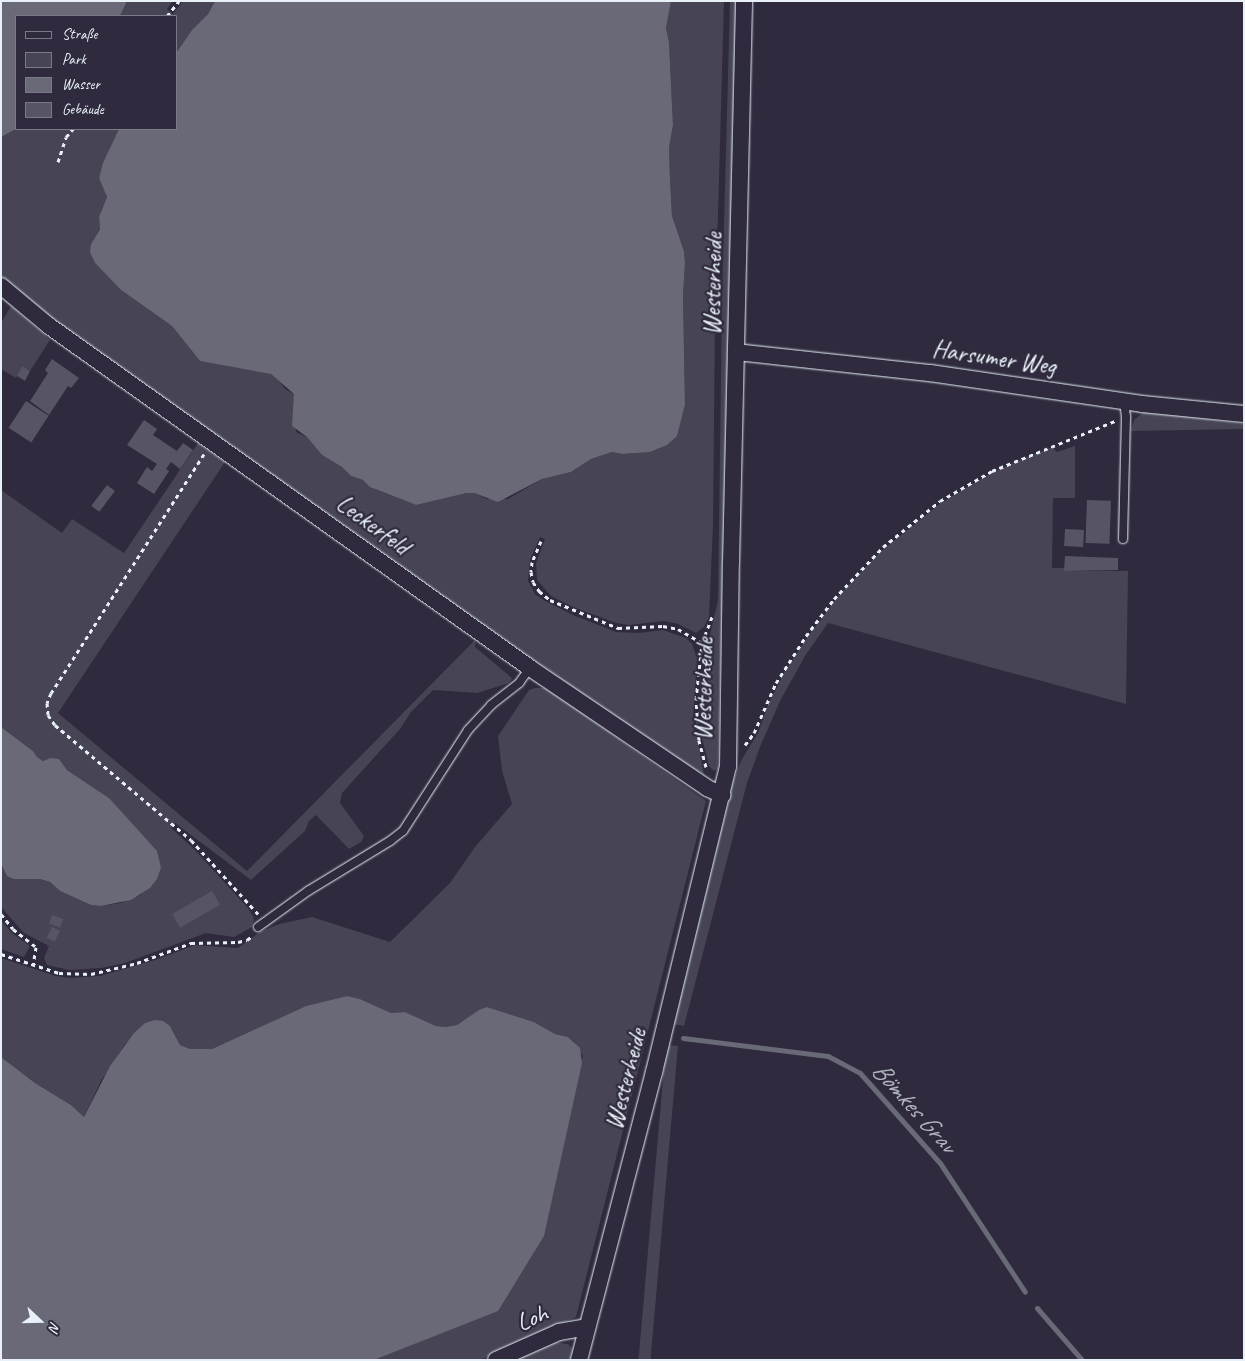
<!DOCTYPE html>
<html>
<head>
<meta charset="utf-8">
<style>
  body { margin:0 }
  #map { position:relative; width:1245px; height:1361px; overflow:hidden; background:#2f2a3d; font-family:Caveat,sans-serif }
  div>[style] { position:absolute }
  .green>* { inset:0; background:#464455; transform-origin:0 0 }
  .water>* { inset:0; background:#696978 }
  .stream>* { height:5px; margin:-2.5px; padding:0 2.5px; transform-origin:2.5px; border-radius:2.5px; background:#696978 }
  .building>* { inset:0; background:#575565; transform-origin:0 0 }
  .path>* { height:3px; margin-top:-1.5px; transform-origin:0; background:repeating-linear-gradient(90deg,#e8f1f8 0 4px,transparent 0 8px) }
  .roads { filter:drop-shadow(0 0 1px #e8f1f8) drop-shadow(0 0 1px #e8f1f8) }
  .lane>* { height:8px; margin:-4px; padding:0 4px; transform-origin:4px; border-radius:4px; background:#2f2a3d }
  .street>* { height:16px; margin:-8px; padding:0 8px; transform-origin:8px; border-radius:8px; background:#2f2a3d }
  span { translate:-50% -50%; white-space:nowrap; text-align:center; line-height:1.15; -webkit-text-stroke:4.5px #2f2a3d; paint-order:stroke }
  .street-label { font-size:25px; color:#e8f1f8 }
  .water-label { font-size:26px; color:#afb4be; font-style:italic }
  .frame { position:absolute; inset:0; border:2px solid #e8f1f8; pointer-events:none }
  .legend { position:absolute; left:15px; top:15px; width:162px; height:115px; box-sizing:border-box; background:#2f2a3d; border:1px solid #797a88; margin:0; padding:6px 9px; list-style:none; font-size:15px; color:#e8f1f8 }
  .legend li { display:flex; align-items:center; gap:10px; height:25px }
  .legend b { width:25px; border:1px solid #797a88 }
  .north { position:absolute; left:15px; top:1296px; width:50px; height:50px; -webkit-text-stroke:4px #2f2a3d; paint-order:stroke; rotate:111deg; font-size:14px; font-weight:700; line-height:20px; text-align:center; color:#e8f1f8 }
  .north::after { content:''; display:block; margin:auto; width:18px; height:22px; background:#e8f1f8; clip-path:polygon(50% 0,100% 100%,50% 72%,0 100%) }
</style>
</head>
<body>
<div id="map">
  <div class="green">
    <div style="clip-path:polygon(127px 1px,173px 1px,167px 9px,173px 14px,183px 1px,215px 1px,208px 14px,192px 30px,176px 53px,176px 16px,120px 16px)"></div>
    <div style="clip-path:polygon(671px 1px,724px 1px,715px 321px,713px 525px,709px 617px,704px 627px,696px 633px,678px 624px,664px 621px,629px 625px,616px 623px,573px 607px,551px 596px,537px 580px,536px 563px,545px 539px,540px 537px,530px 560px,528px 581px,535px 594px,545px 601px,573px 615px,616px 632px,639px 633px,663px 630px,686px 638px,692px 644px,697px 658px,693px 718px,704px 774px,694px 770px,470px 617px,50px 321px,1px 279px,1px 137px,16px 129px,119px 129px,99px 177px,107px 197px,99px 217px,100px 228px,91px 244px,95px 263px,121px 290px,172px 326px,200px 361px,264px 372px,271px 374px,279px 381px,285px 389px,294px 394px,296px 432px,307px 437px,322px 455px,342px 467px,351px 476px,363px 480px,377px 490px,416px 505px,467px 493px,474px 493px,487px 499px,508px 499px,542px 479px,571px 472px,591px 459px,612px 452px,629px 454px,658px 449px,677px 436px,685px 405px,683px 296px,685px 263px,684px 251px,672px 216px,670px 178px,669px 148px,673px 125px,669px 42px,666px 28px)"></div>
    <div style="clip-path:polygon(730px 1px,737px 1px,718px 769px,714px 771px,709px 766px,702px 738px,699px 701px,701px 674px,718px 600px,722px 300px)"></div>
    <div style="clip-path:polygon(11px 306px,50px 340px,30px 371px,22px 367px,16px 378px,1px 369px,1px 323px)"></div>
    <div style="clip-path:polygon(1145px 411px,1244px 424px,1244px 429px,1131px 431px,1134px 420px)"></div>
    <div style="clip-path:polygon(198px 443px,225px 462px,58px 713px,247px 871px,476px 639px,475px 647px,512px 678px,509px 683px,477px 693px,433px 690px,411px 712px,400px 729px,342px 793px,340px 803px,364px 836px,361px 842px,349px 849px,316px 815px,309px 821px,305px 831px,251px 880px,175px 823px,171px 828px,193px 848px,248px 908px,254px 918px,252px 927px,234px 937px,206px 933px,125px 963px,101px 968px,69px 970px,47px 965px,44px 958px,49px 946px,24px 933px,1px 907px,1px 864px,7px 876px,13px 879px,40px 879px,50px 882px,60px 891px,91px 905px,101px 906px,121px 903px,140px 895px,157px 879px,161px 868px,109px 798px,67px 770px,59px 759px,43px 761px,37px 757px,33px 751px,1px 727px,1px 490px,62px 533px,72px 519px,124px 553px)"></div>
    <div style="clip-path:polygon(1075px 446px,1075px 498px,1053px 498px,1052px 568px,1064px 568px,1065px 571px,1128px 571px,1126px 704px,828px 623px,805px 656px,780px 701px,760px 747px,747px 783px,684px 1026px,672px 1024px,733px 782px,742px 759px,758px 733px,768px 705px,785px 671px,809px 635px,840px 594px,879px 553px,941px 503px,989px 474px,1019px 460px,1052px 447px,1057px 452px)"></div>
    <div style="clip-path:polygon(535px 688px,547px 688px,706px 801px,576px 1317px,480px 1360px,374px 1360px,498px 1310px,583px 1056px,574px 1042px,568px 1037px,555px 1034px,534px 1022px,487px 1007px,457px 1025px,446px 1027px,436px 1026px,405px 1012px,391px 1013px,360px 999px,347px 996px,306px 1006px,212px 1049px,190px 1049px,180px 1045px,170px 1026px,154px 1020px,145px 1023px,124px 1046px,101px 1081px,84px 1117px,71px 1105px,35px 1083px,1px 1057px,1px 958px,56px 976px,70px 978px,100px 976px,155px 960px,195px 945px,238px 948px,260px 932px,279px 924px,312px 917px,390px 942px,450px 883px,475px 847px,512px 804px,502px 771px,498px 736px,529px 690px)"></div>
    <div style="clip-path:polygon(1px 920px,12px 933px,30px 946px,24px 957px,1px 949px)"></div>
    <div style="left:666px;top:1045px;width:12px;height:325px;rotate:5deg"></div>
    <div style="clip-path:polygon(550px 1342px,568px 1344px,573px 1349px,570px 1360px,512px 1360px)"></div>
  </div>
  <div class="water">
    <div style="clip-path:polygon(1px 1px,127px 1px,120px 16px,16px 16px,16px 129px,1px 137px)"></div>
    <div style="clip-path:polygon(215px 1px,671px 1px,666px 28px,669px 42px,673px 125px,669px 148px,670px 179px,672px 216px,684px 251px,685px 263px,683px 296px,685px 405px,677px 436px,667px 445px,650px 452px,623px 454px,612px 452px,591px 459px,571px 472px,542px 479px,498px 502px,474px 493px,467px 493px,416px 505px,370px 487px,363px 480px,351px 476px,342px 467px,322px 455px,307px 437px,292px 426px,294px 394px,271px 374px,200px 361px,172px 326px,121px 290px,95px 263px,90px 252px,91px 244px,100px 229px,99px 217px,107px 197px,99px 178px,103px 163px,119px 129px,176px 129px,176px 53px,192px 30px,208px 14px)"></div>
    <div style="clip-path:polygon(1px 727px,33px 751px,37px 757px,43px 761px,51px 758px,59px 759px,67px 770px,109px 798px,157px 851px,161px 868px,157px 879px,150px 888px,131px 900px,101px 906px,91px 905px,60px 891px,50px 882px,40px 879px,13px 879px,7px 876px,1px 864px)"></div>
    <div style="clip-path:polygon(347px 996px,360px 999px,391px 1013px,405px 1012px,436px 1026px,446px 1027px,457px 1025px,479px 1010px,487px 1007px,534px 1022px,555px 1034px,568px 1037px,580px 1048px,582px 1063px,544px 1236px,498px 1311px,374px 1360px,1px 1360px,1px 1057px,35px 1083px,71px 1105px,84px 1117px,110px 1066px,134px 1033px,145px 1023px,154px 1020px,163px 1021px,170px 1026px,180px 1045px,190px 1049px,212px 1049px,306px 1006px)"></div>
  </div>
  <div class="stream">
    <div style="left:683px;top:1038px;width:146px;rotate:7.1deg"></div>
    <div style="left:828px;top:1056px;width:36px;rotate:28deg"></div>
    <div style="left:860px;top:1073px;width:120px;rotate:48.4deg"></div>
    <div style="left:940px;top:1163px;width:154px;rotate:56.6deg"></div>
    <div style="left:1037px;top:1308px;width:69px;rotate:49.1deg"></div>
  </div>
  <div class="building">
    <div style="clip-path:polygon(52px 359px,79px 378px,71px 388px,68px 386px,49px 415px,30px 401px,48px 373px,45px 370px)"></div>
    <div style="clip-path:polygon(22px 366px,30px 371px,25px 381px,17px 376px)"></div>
    <div style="left:26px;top:401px;width:27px;height:32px;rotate:33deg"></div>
    <div style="clip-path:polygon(144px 420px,157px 429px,153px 435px,177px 451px,183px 443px,193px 450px,180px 469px,171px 462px,166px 469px,169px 471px,154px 494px,137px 483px,147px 467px,152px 471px,157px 464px,127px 445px)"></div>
    <div style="left:107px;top:485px;width:10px;height:26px;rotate:37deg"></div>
    <div style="left:1087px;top:500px;width:24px;height:43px;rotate:2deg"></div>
    <div style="left:1065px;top:529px;width:19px;height:17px;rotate:3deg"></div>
    <div style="clip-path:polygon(1065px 556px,1118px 558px,1118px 570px,1064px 571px)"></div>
    <div style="left:212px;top:891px;width:16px;height:46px;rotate:60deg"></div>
    <div style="left:52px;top:915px;width:12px;height:9px;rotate:20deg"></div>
    <div style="left:52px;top:927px;width:9px;height:12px;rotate:27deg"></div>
  </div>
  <div class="path">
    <div style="left:167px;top:16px;width:19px;rotate:-51deg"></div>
    <div style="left:58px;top:162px;width:26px;rotate:-72deg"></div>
    <div style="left:66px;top:137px;width:11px;rotate:-49deg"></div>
    <div style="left:204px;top:454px;width:284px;rotate:122.6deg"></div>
    <div style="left:51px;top:693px;width:11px;rotate:112deg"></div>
    <div style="left:47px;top:703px;width:12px;rotate:85deg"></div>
    <div style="left:48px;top:715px;width:12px;rotate:55deg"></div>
    <div style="left:55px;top:725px;width:178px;rotate:40.2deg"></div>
    <div style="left:191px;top:840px;width:100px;rotate:47.8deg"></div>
    <div style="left:541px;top:541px;width:23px;rotate:113deg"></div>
    <div style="left:532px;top:562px;width:10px;rotate:96deg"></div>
    <div style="left:531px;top:572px;width:10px;rotate:79deg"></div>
    <div style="left:533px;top:582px;width:11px;rotate:56deg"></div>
    <div style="left:539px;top:591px;width:14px;rotate:39deg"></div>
    <div style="left:550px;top:600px;width:74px;rotate:22.4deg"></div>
    <div style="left:618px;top:628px;width:45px;rotate:-2.5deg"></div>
    <div style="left:663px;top:626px;width:15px;rotate:11deg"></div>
    <div style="left:678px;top:629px;width:28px;rotate:30deg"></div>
    <div style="left:745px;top:745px;width:15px;rotate:-53deg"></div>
    <div style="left:754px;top:733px;width:55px;rotate:-66.3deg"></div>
    <div style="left:776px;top:683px;width:56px;rotate:-57.4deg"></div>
    <div style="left:806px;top:636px;width:46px;rotate:-52.9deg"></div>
    <div style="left:834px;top:599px;width:71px;rotate:-46.7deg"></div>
    <div style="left:883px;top:547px;width:73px;rotate:-38.9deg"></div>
    <div style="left:940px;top:501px;width:60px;rotate:-30deg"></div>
    <div style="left:992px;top:471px;width:133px;rotate:-22.1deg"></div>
    <div style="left:706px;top:767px;width:28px;rotate:-105deg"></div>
    <div style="left:699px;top:740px;width:40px;rotate:-94.3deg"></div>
    <div style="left:696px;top:700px;width:57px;rotate:-84deg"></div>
    <div style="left:702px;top:643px;width:31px;rotate:-69deg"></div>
    <div style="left:1px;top:914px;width:19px;rotate:51deg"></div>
    <div style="left:13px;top:929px;width:29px;rotate:38deg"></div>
    <div style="left:36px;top:947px;width:18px;rotate:99deg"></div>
    <div style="left:1px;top:954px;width:61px;rotate:18.1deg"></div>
    <div style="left:59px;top:973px;width:32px;rotate:2deg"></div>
    <div style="left:91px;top:974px;width:47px;rotate:-13.4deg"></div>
    <div style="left:137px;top:963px;width:58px;rotate:-20.3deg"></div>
    <div style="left:191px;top:943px;width:47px;rotate:-1.2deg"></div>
    <div style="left:238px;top:942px;width:9px;rotate:-13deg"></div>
    <div style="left:247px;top:940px;width:6px;rotate:-39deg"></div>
  </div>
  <div class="roads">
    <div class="lane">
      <div style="left:1123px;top:539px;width:122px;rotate:-88.6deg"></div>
      <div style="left:1126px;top:417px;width:16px;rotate:-97deg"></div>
      <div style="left:258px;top:927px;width:62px;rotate:-35.8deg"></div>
      <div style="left:308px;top:891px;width:96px;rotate:-31.4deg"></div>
      <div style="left:390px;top:841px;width:16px;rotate:-38deg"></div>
      <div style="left:403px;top:831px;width:120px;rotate:-57.2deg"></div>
      <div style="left:468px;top:730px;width:34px;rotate:-47deg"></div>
      <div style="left:491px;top:705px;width:36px;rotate:-38deg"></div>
      <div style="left:519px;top:683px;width:19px;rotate:-54deg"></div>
    </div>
    <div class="street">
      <div style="left:1px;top:286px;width:62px;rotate:39.8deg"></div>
      <div style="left:49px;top:326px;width:590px;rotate:35.41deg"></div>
      <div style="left:530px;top:668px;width:214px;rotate:34.1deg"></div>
      <div style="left:707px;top:788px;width:17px;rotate:24deg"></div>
      <div style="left:736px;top:352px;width:195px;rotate:6.2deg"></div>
      <div style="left:930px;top:373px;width:214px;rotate:8.3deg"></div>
      <div style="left:1142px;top:404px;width:102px;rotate:5.6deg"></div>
      <div style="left:496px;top:1360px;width:69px;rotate:-24deg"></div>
      <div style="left:559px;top:1332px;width:28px;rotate:-10deg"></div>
      <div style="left:579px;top:1360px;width:298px;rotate:-75.4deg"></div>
      <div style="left:654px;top:1072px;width:314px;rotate:-76.4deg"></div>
      <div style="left:728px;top:767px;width:204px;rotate:-89.2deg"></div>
      <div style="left:731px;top:563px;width:562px;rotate:-88.67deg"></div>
    </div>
  </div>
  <div class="street-label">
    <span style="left:713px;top:284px;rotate:-89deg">Westerheide</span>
    <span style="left:994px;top:358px;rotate:8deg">Harsumer Weg</span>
    <span style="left:373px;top:525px;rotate:36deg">Leckerfeld</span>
    <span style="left:704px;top:689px;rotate:-89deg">Westerheide</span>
    <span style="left:626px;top:1079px;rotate:-76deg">Westerheide</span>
    <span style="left:532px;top:1318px;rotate:-22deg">Loh</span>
  </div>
  <div class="water-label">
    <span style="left:914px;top:1107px;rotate:48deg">Bömkes Grav</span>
  </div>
  <div class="frame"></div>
  <ul class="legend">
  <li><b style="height:6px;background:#2f2a3d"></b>Straße</li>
  <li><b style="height:14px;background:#464455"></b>Park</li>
  <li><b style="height:14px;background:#696978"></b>Wasser</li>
  <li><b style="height:14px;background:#575565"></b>Gebäude</li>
  </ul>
  <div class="north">N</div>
</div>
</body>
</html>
